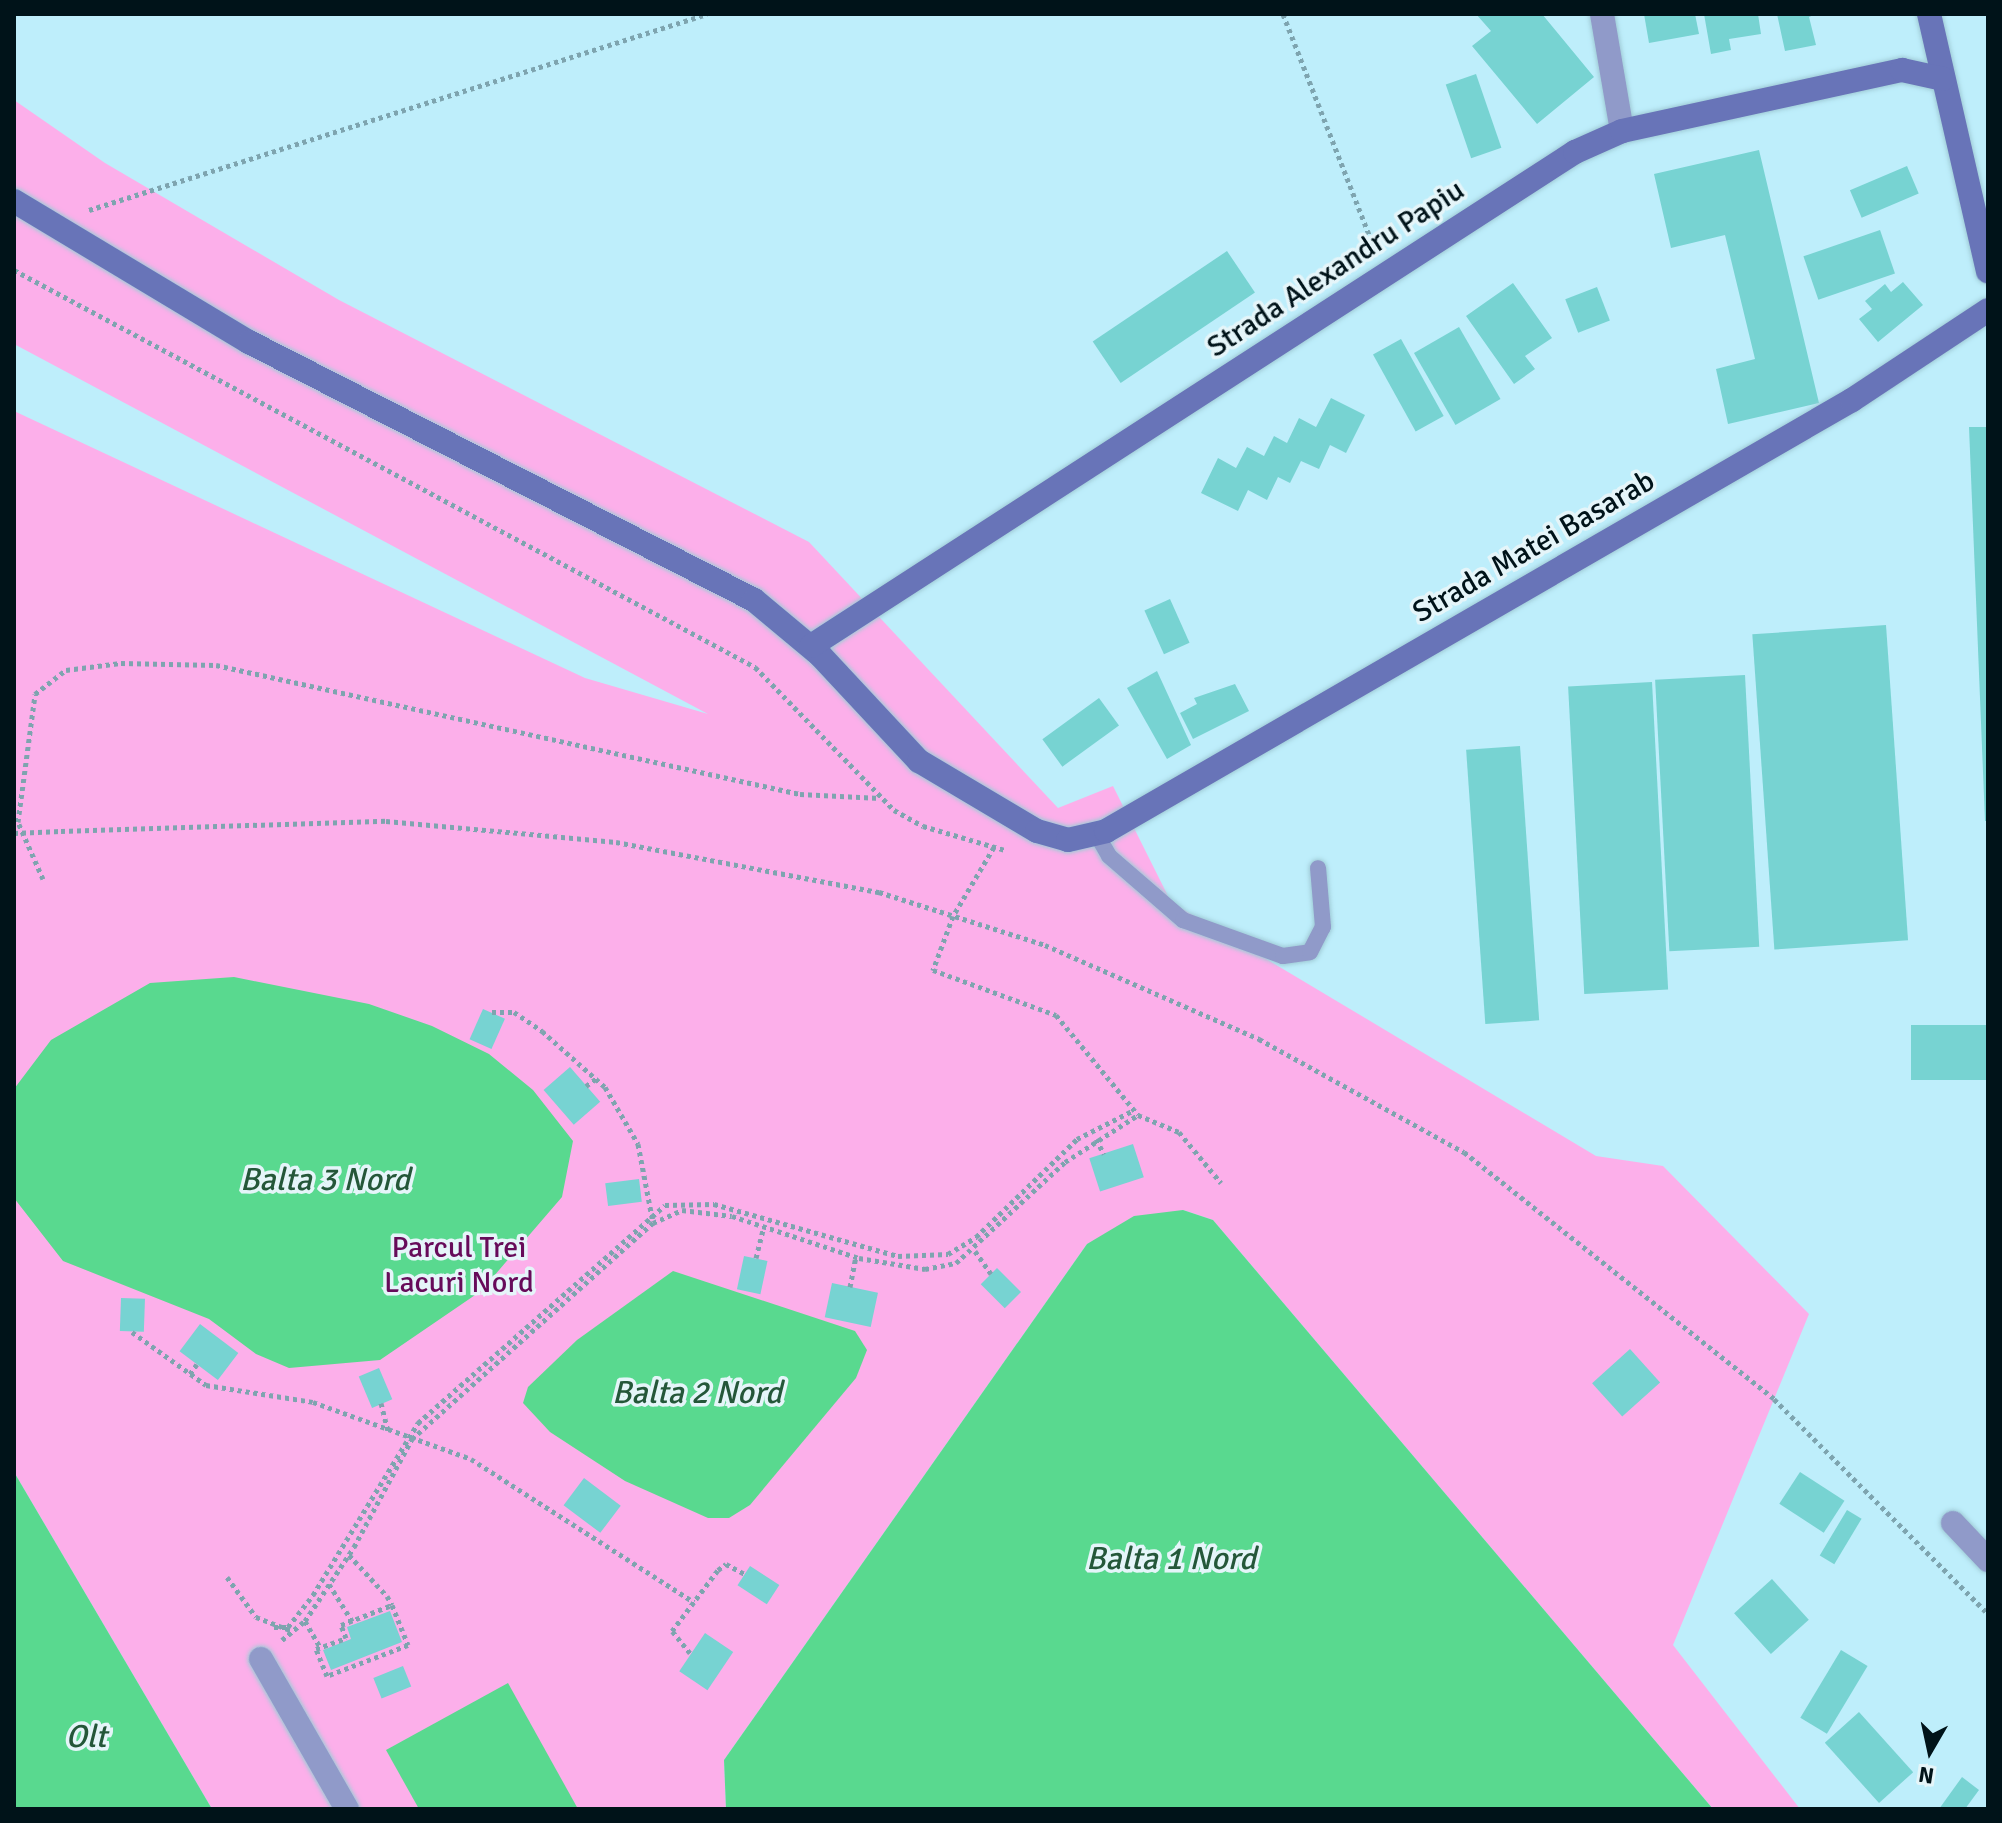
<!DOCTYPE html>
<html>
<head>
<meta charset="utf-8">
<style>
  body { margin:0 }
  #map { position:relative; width:2002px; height:1823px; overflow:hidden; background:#beeefb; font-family:Signika,sans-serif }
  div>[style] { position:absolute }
  .green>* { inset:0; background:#fcafea }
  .water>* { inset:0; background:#59d98f }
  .building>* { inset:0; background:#77d3d2; transform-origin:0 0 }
  .path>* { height:5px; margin-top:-2.5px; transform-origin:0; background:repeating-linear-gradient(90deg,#7ea4af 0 4px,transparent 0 8px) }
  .roads { filter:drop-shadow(0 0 2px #a0cbd7) drop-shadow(0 0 2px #a0cbd7) }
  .lane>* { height:16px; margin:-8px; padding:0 8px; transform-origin:8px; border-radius:8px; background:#909ac9 }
  .street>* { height:24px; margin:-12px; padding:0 12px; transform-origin:12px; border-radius:12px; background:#909ac9 }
  .secondary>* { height:24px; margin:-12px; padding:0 12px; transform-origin:12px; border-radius:12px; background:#6874b8 }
  .path-bridge>* { height:5px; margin-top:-2.5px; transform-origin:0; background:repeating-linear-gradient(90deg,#7ea4af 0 4px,transparent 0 8px) }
  span { translate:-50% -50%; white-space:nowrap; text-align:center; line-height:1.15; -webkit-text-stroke:7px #e5f5f9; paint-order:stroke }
  .street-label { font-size:30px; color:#001319 }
  .park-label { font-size:30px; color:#670b5a }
  .water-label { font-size:32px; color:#245739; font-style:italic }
  .frame { position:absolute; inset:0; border:16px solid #001319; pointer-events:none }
  .north { position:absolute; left:1890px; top:1711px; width:80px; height:80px; -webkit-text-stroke:6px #e5f5f9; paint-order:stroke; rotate:189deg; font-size:22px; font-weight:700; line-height:32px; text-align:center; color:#001319 }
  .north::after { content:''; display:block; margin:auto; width:28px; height:36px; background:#001319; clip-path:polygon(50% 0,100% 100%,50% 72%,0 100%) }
</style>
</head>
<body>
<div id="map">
  <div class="green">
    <div style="clip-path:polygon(14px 100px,105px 163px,339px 300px,809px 542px,1058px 808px,1113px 786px,1171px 902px,1596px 1156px,1663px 1166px,1809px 1314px,1673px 1645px,1800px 1809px,1713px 1809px,1213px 1220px,1183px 1210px,1087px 1244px,724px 1760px,726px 1809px,212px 1809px,14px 1472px,14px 411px,585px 678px,708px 714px,14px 344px)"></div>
  </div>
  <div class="water">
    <div style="clip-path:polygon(234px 977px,369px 1004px,432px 1026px,489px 1054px,533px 1090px,573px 1141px,562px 1197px,481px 1291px,380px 1360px,289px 1368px,256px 1354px,209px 1319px,63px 1261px,14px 1198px,14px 1089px,51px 1040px,150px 983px)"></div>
    <div style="clip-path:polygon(1183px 1210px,1213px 1220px,1713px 1809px,726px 1809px,724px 1760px,1087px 1244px,1134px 1216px)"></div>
    <div style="clip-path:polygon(673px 1271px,855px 1331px,867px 1350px,856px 1378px,750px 1505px,729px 1518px,708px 1518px,625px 1481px,550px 1432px,523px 1403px,528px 1387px,577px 1340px)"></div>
    <div style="clip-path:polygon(14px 1472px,212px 1809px,14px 1809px)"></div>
    <div style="clip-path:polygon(508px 1683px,578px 1809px,419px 1809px,386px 1750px)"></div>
  </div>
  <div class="building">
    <div style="clip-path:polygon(1476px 14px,1542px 14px,1594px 77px,1537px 124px,1472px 46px,1491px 31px)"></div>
    <div style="clip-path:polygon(1644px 14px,1695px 14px,1699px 34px,1649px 43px)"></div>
    <div style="clip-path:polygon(1704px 14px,1758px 14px,1761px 34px,1729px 39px,1731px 50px,1711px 54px)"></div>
    <div style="clip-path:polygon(1777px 14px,1816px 14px,1809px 17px,1816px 45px,1785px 51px)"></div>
    <div style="left:1476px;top:74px;width:78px;height:32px;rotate:71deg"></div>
    <div style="clip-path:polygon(1759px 150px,1819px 403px,1728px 424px,1716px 369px,1755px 359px,1725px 235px,1671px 248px,1654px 174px)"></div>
    <div style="left:1907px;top:166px;width:30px;height:62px;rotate:67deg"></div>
    <div style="left:1880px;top:230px;width:46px;height:81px;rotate:71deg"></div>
    <div style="left:1227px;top:251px;width:50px;height:162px;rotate:56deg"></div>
    <div style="clip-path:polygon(1903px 282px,1923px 305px,1878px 342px,1859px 319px,1872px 309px,1865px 301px,1885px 284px,1891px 292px)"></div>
    <div style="clip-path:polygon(1513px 283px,1552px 338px,1525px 356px,1535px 369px,1514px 384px,1466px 316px)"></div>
    <div style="left:1597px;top:287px;width:36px;height:34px;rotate:69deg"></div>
    <div style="left:1459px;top:327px;width:83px;height:52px;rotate:60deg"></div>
    <div style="left:1401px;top:339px;width:88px;height:32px;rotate:61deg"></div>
    <div style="clip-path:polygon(1331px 398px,1365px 415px,1346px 453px,1330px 445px,1319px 469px,1301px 461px,1290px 483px,1278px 477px,1267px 500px,1248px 490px,1238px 511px,1201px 493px,1218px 458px,1236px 468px,1247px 447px,1264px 456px,1274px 436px,1287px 443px,1299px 418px,1316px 427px)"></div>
    <div style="clip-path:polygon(1969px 427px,1988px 427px,1988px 821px,1985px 821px)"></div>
    <div style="left:1170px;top:599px;width:48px;height:28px;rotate:66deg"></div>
    <div style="left:1886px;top:625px;width:316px;height:134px;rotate:86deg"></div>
    <div style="clip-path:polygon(1157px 671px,1191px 745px,1167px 759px,1127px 688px)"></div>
    <div style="left:1745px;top:675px;width:272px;height:90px;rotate:87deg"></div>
    <div style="left:1652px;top:682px;width:308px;height:84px;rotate:87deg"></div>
    <div style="clip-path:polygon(1235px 684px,1249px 711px,1193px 739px,1180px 713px,1197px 704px,1194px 698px)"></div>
    <div style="left:1099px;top:698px;width:34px;height:70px;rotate:54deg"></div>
    <div style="left:1520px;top:746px;width:275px;height:54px;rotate:86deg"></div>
    <div style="left:483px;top:1009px;width:24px;height:33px;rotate:24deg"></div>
    <div style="left:1988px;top:1025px;width:55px;height:77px;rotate:90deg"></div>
    <div style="left:570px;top:1067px;width:46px;height:35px;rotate:49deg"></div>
    <div style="left:1133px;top:1144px;width:35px;height:46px;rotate:72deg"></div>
    <div style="left:639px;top:1179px;width:23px;height:34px;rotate:83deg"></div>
    <div style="left:744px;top:1256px;width:24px;height:34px;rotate:12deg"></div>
    <div style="left:997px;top:1268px;width:34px;height:23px;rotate:45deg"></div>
    <div style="left:832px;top:1283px;width:47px;height:35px;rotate:12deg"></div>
    <div style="left:121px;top:1298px;width:24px;height:33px;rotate:2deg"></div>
    <div style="left:200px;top:1324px;width:48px;height:34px;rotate:37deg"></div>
    <div style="left:1630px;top:1349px;width:45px;height:51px;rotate:48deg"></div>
    <div style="left:379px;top:1368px;width:34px;height:22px;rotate:67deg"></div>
    <div style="left:1800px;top:1472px;width:53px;height:38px;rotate:33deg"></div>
    <div style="left:584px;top:1478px;width:46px;height:34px;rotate:37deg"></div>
    <div style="left:1847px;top:1510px;width:17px;height:53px;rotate:31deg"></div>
    <div style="left:750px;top:1566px;width:35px;height:23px;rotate:33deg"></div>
    <div style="left:1772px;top:1579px;width:55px;height:51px;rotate:48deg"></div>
    <div style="clip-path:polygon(390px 1611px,402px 1642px,331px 1670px,323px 1650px,351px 1639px,347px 1627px)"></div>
    <div style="left:705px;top:1633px;width:34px;height:46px;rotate:34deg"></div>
    <div style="left:1841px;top:1650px;width:31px;height:79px;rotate:31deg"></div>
    <div style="left:403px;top:1666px;width:22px;height:32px;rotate:68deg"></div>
    <div style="left:1859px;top:1712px;width:81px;height:46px;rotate:48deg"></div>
    <div style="clip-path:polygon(1962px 1777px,1979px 1790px,1965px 1809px,1939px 1809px)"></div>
  </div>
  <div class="path">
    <div style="left:1283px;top:14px;width:250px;rotate:68.7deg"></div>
    <div style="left:89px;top:210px;width:648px;rotate:-17.6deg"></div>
    <div style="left:14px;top:270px;width:841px;rotate:28.18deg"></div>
    <div style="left:755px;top:667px;width:199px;rotate:45.8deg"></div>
    <div style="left:894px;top:810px;width:33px;rotate:29deg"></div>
    <div style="left:923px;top:826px;width:85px;rotate:16.3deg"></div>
    <div style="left:61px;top:831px;width:325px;rotate:-1.8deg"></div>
    <div style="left:386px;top:821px;width:231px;rotate:5.2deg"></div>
    <div style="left:616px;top:842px;width:268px;rotate:10.8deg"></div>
    <div style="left:879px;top:892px;width:174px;rotate:17.7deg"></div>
    <div style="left:1045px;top:945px;width:234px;rotate:23.7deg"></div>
    <div style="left:1259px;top:1039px;width:234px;rotate:28.9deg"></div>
    <div style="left:1464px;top:1152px;width:396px;rotate:38.5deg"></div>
    <div style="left:1774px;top:1399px;width:303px;rotate:45.1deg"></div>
    <div style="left:994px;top:847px;width:80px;rotate:120.7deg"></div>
    <div style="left:953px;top:916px;width:58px;rotate:110.3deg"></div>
    <div style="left:933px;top:970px;width:131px;rotate:20.1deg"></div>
    <div style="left:1056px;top:1015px;width:129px;rotate:50.6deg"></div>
    <div style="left:1138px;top:1115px;width:44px;rotate:22.5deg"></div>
    <div style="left:1179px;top:1132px;width:66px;rotate:50.5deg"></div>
    <div style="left:43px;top:879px;width:62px;rotate:-113.7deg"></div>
    <div style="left:18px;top:822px;width:129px;rotate:-82.4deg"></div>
    <div style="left:35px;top:694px;width:39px;rotate:-38deg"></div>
    <div style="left:66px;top:670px;width:55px;rotate:-7.3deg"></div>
    <div style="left:121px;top:663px;width:95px;rotate:1.2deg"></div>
    <div style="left:216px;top:665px;width:598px;rotate:12.46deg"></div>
    <div style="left:800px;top:794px;width:80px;rotate:2.9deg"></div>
    <div style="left:492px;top:1012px;width:22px"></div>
    <div style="left:514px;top:1012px;width:34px;rotate:34deg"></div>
    <div style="left:542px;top:1031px;width:84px;rotate:41.6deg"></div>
    <div style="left:605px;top:1087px;width:66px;rotate:59.9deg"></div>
    <div style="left:638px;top:1144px;width:80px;rotate:79.2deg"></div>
    <div style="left:586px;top:1086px;width:14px;rotate:-36deg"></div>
    <div style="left:1096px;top:1139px;width:17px;rotate:62deg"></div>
    <div style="left:975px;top:1251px;width:28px;rotate:55deg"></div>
    <div style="left:756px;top:1258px;width:32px;rotate:-76deg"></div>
    <div style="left:850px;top:1287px;width:31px;rotate:-79deg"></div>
    <div style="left:132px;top:1332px;width:91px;rotate:35.6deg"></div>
    <div style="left:206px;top:1385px;width:108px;rotate:9deg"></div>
    <div style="left:313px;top:1402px;width:168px;rotate:19.8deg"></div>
    <div style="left:471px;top:1459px;width:265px;rotate:32.7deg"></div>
    <div style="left:190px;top:1374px;width:12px;rotate:-55deg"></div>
    <div style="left:381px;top:1403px;width:29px;rotate:76deg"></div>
    <div style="left:349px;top:1555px;width:56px;rotate:47.2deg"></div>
    <div style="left:387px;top:1596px;width:10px;rotate:61deg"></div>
    <div style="left:392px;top:1605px;width:43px;rotate:68.2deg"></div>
    <div style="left:408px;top:1645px;width:87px;rotate:159.1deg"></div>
    <div style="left:327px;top:1676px;width:29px;rotate:-112deg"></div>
    <div style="left:316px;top:1649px;width:32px;rotate:-20deg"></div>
    <div style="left:346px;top:1638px;width:14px;rotate:-111deg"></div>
    <div style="left:341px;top:1625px;width:55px;rotate:-21.4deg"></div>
    <div style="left:227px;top:1577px;width:49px;rotate:54.1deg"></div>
    <div style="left:256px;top:1617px;width:39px;rotate:21deg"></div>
    <div style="left:329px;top:1584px;width:44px;rotate:58.1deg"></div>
    <div style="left:305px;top:1621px;width:30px;rotate:60deg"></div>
    <div style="left:274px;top:1627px;width:14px"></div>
    <div style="left:288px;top:1627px;width:41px;rotate:-52deg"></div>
    <div style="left:313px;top:1595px;width:202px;rotate:-58.6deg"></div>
    <div style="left:418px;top:1423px;width:329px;rotate:-41.4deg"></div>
    <div style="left:665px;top:1205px;width:49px;rotate:-1.2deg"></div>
    <div style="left:714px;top:1204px;width:191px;rotate:15.8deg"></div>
    <div style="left:898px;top:1256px;width:50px;rotate:-2.3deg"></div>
    <div style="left:948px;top:1254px;width:33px;rotate:-31deg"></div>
    <div style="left:976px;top:1237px;width:141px;rotate:-44.1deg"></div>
    <div style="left:1077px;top:1139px;width:64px;rotate:-27deg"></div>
    <div style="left:282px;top:1640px;width:30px;rotate:-40deg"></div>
    <div style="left:305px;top:1621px;width:89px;rotate:-56.5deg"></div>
    <div style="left:354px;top:1547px;width:123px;rotate:-61.8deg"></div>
    <div style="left:412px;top:1439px;width:324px;rotate:-41.9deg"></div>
    <div style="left:653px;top:1223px;width:32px;rotate:-24deg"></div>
    <div style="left:682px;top:1210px;width:50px;rotate:6.8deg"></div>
    <div style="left:732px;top:1216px;width:134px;rotate:18.3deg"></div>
    <div style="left:859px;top:1258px;width:67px;rotate:9.5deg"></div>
    <div style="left:925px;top:1269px;width:32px;rotate:-11deg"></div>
    <div style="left:956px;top:1263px;width:149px;rotate:-42.8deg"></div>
    <div style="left:1065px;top:1162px;width:87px;rotate:-32.8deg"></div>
    <div style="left:690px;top:1653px;width:28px;rotate:-129deg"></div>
    <div style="left:672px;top:1631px;width:76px;rotate:-53deg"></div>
    <div style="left:718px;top:1570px;width:10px;rotate:-37deg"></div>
    <div style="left:726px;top:1564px;width:21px;rotate:28deg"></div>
  </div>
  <div class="roads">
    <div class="lane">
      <div style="left:1097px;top:835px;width:24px;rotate:60deg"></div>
      <div style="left:1109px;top:856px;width:98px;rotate:40.9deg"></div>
      <div style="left:1183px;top:920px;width:106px;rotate:19.8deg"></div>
      <div style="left:1283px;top:956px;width:27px;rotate:-8deg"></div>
      <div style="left:1310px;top:952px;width:28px;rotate:-63deg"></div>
      <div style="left:1323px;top:927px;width:59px;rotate:-94.8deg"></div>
    </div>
    <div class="street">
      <div style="left:1602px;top:14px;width:119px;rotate:80.3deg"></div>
      <div style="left:1953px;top:1523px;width:51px;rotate:46.6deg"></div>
      <div style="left:261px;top:1659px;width:173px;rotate:60.2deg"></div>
    </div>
    <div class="secondary">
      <div style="left:1929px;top:14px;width:264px;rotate:77.1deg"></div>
      <div style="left:14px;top:201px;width:274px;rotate:31deg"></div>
      <div style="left:249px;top:342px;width:567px;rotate:27.06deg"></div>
      <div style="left:754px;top:600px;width:86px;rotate:39.8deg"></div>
      <div style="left:820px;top:655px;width:145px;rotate:47deg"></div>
      <div style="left:919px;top:761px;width:137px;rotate:30.7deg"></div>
      <div style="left:1037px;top:831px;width:32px;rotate:16deg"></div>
      <div style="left:1068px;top:840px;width:39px;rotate:-13deg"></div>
      <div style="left:1106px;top:831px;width:862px;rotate:-30.02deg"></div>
      <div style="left:1852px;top:400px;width:163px;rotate:-33.5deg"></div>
      <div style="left:811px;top:646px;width:910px;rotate:-32.89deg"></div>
      <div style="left:1575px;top:152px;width:51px;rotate:-24.1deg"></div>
      <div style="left:1622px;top:131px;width:287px;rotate:-12.3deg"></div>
      <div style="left:1902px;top:70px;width:42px;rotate:12.4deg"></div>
    </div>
  </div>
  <div class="path-bridge">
    <div style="left:14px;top:833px;width:47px;rotate:-2.4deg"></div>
  </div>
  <div class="street-label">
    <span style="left:1336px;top:269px;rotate:-33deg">Strada Alexandru Papiu</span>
    <span style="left:1534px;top:547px;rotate:-30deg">Strada Matei Basarab</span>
  </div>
  <div class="park-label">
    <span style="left:459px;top:1265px">Parcul Trei<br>Lacuri Nord</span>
  </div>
  <div class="water-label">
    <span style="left:325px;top:1180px">Balta 3 Nord</span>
    <span style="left:697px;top:1393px">Balta 2 Nord</span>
    <span style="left:1171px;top:1559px">Balta 1 Nord</span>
    <span style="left:86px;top:1737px">Olt</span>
  </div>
  <div class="frame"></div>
  <div class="north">N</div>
</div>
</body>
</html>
